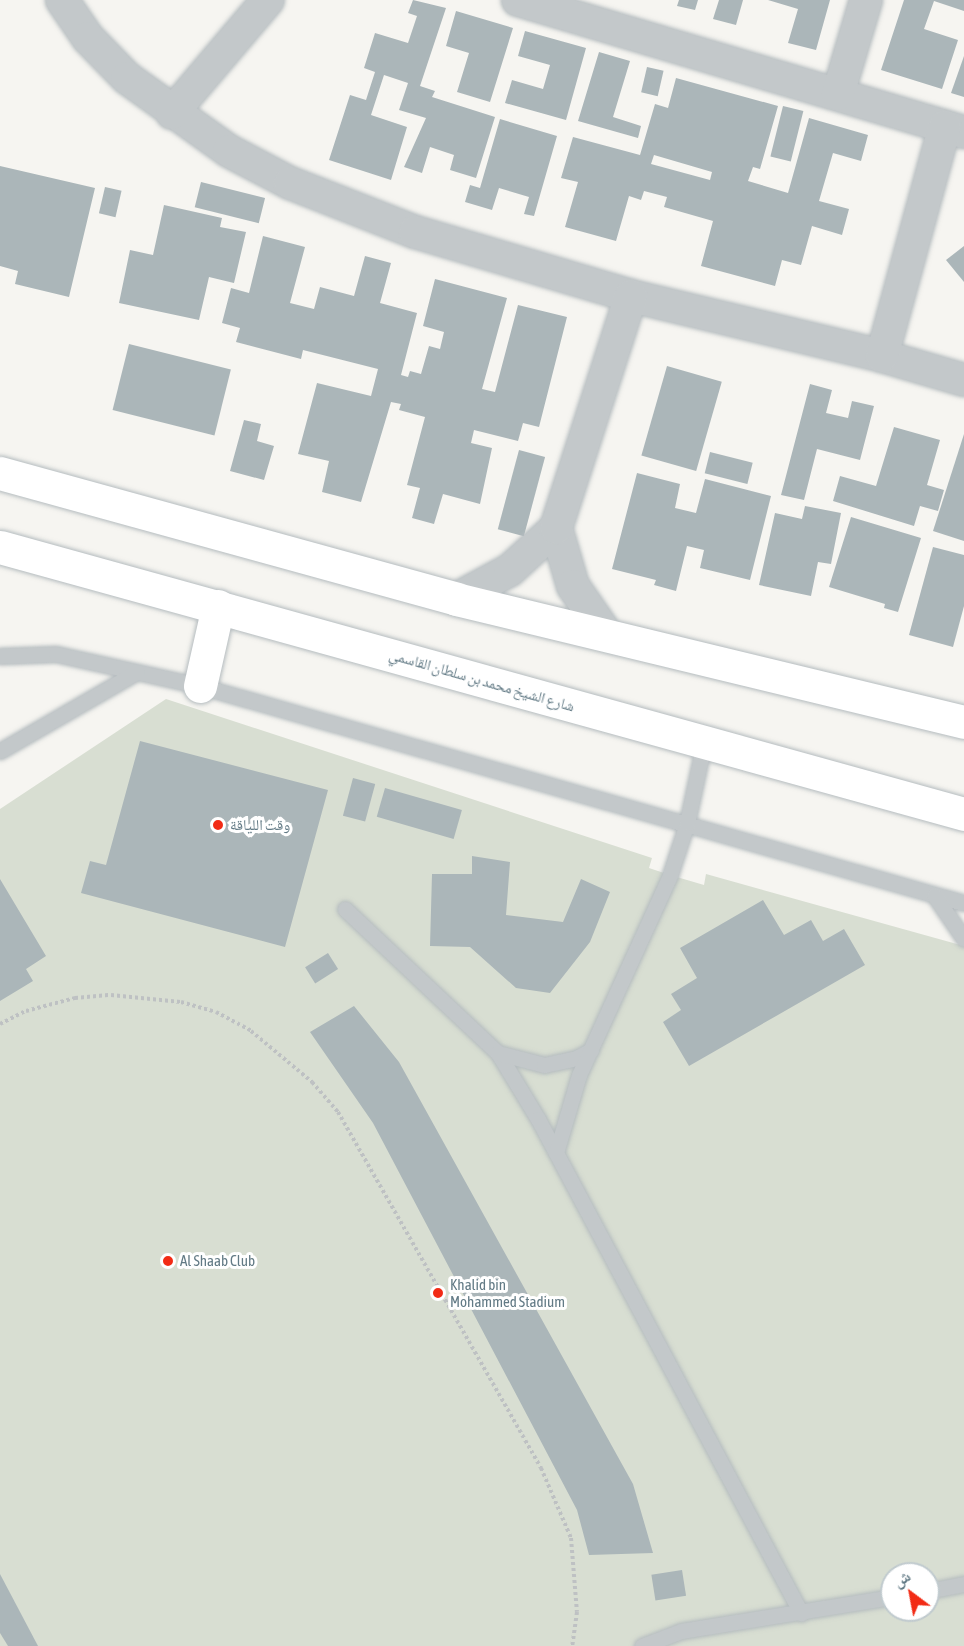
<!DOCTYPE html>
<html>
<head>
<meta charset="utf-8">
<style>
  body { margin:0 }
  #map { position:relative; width:964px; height:1646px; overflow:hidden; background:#f6f5f1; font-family:"Asap Condensed","Noto Naskh Arabic",sans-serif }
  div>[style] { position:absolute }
  .green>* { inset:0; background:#d8ded2 }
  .building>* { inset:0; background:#abb6b9; transform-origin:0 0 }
  .path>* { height:4px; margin-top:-2px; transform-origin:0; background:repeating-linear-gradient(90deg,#bec1c3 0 3px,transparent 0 6px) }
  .roads { filter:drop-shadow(0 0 2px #b5bcbf) drop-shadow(0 0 2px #b5bcbf) }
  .service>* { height:15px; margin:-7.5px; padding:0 7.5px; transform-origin:7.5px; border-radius:7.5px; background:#c3c8ca }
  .minor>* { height:32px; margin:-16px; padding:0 16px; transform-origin:16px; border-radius:16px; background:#c3c8ca }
  .secondary>* { height:33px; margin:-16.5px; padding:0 16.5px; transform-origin:16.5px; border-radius:16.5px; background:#fff }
  .dots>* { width:16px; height:16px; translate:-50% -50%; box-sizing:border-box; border:3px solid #fff; border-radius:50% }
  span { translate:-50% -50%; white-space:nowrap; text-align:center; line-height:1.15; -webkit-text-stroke:6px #fff; paint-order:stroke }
  .street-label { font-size:15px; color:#627a85 }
  .poi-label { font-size:15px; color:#627a85 }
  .left { translate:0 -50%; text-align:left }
  .north { position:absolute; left:880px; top:1562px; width:60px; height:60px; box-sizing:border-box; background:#fff; border:2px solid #c0cace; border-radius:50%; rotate:328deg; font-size:16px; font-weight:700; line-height:24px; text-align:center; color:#627a85 }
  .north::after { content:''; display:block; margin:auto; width:21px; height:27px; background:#f22b15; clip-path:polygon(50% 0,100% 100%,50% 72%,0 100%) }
</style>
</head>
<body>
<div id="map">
  <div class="green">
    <div style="clip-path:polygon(evenodd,166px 699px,652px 858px,649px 868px,670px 875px,704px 885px,706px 874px,964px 946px,964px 1646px,0 1646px,0 809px,166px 699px,892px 1574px,928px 1574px,928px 1610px,892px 1610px,892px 1574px)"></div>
  </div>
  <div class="building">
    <div style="clip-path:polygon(413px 0,446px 8px,420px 86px,435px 91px,432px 97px,495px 117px,476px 178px,450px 170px,454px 155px,430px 147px,422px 173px,404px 167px,426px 118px,399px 110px,408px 83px,384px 75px,371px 115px,407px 127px,391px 180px,329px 160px,350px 95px,366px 100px,375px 72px,364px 68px,375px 33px,408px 43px,417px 16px,408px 13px)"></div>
    <div style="clip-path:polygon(679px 0,698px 0,695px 10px,677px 6px)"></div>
    <div style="clip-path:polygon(719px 0,743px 0,736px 25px,713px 19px)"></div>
    <div style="clip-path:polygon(768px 0,830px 0,816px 50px,788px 43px,798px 9px)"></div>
    <div style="clip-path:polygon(904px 0,964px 0,964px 11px,934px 1px,924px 29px,958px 40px,942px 89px,881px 70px)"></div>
    <div style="clip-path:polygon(456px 11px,513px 28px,490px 102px,457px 92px,469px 53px,446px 46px)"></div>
    <div style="clip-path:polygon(525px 31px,586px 48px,566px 120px,505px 103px,512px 80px,543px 89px,550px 65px,518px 56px)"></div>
    <div style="clip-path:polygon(599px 52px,630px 61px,613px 117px,641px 126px,638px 138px,578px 121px)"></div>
    <div style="clip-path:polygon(964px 56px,964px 97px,951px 93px)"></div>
    <div style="left:647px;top:67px;width:17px;height:26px;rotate:13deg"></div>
    <div style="clip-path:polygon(evenodd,676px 78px,778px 106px,760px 169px,753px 167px,748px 181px,788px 193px,809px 118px,868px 135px,861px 161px,833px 153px,819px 201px,849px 209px,842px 235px,812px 226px,801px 265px,782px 260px,775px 286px,701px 266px,713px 221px,664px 207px,667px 197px,644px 191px,641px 200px,629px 196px,616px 241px,565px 227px,578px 182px,561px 178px,573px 137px,640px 155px,655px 104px,668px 108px,676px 78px,654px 155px,712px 172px,710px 180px,651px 164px,654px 155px)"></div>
    <div style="left:783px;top:106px;width:21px;height:52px;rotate:14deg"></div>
    <div style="clip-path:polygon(500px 119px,557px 136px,534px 216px,524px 214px,529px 197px,499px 188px,492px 210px,465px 202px,470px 185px,480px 188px)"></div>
    <div style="clip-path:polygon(0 166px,95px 188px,69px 297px,15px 284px,18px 271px,0 266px)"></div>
    <div style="left:201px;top:182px;width:66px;height:26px;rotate:14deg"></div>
    <div style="left:105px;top:187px;width:17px;height:27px;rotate:13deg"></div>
    <div style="clip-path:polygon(164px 205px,222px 218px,220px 227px,246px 232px,234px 283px,209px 277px,199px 320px,119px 303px,130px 250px,153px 255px)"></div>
    <div style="clip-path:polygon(263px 236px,305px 247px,290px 303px,314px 309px,320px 287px,354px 296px,365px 256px,391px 263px,380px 303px,417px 313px,401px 375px,408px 377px,410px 371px,421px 374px,429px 346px,440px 349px,444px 332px,423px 326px,435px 279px,507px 298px,482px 389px,495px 392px,518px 305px,567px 317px,539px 427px,523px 423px,518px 441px,474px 430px,471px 443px,492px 448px,480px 504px,443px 494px,434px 524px,412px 518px,420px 488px,407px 485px,425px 417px,399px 410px,401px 404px,391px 402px,361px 502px,322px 492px,329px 461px,298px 454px,317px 383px,371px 396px,378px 369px,303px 350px,301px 359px,236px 342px,240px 328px,222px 323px,231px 288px,249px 293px)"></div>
    <div style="clip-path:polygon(964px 246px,964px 282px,946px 260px)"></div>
    <div style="left:129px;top:344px;width:105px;height:68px;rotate:14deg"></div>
    <div style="left:667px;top:366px;width:57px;height:93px;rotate:16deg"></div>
    <div style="clip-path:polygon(810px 384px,832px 390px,826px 413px,848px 418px,852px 401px,874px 406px,860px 460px,817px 449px,804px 500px,781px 495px)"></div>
    <div style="clip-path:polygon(244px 420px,261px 424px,257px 441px,274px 446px,264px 480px,230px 471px)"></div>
    <div style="clip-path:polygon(894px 427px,940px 440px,927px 485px,944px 490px,938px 511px,920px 506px,914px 526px,833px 501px,840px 476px,876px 486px)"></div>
    <div style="clip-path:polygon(964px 434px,964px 541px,933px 531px)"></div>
    <div style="left:519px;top:450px;width:27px;height:82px;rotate:15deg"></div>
    <div style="left:710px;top:452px;width:44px;height:22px;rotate:14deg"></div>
    <div style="clip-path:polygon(637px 473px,680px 484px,675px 508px,696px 513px,705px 479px,771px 496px,750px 580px,700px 568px,704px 550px,687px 546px,676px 591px,654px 585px,656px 580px,612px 569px)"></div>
    <div style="clip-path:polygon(805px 506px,841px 513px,831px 564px,818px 562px,811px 596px,759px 585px,775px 513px,802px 519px)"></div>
    <div style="clip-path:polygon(851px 517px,921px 538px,898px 612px,884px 608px,885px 604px,829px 587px)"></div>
    <div style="clip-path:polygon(933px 547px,964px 555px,964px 606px,953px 647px,909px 635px)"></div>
    <div style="clip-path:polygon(140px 741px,328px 790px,285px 947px,81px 893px,90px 861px,106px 865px)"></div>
    <div style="left:353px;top:778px;width:23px;height:39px;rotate:15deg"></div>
    <div style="left:385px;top:788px;width:80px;height:30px;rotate:16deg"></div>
    <div style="clip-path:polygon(472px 856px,510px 862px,506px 915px,563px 922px,581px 879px,610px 892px,590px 942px,550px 993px,516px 988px,470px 947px,430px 946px,432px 874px,472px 874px)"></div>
    <div style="clip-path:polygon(0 879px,46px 956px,26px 969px,33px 981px,0 1001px)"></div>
    <div style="clip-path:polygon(763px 900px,784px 935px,811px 920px,823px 941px,844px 929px,865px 965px,689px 1066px,663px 1022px,681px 1010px,671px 994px,697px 978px,680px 948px)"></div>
    <div style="left:328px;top:953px;width:19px;height:27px;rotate:58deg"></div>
    <div style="clip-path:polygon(354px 1006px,399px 1062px,633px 1484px,653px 1553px,589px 1555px,577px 1510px,373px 1123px,310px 1032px)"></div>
    <div style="left:682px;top:1570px;width:26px;height:31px;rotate:81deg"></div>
    <div style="clip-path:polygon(0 1574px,38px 1646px,8px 1646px,0 1633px)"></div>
  </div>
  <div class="path">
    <div style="left:0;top:1024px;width:29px;rotate:-27deg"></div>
    <div style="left:26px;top:1011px;width:51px;rotate:-14.9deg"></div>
    <div style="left:75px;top:998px;width:36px;rotate:-5deg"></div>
    <div style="left:111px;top:995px;width:70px;rotate:5.7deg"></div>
    <div style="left:181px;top:1002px;width:36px;rotate:16deg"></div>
    <div style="left:216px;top:1012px;width:40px;rotate:28deg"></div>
    <div style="left:251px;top:1031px;width:80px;rotate:39.9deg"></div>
    <div style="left:312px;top:1082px;width:40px;rotate:49deg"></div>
    <div style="left:338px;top:1112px;width:410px;rotate:60.3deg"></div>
    <div style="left:541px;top:1468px;width:76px;rotate:66.8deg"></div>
    <div style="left:571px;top:1538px;width:74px;rotate:85.4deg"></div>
    <div style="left:577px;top:1612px;width:34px;rotate:98deg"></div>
  </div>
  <div class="roads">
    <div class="service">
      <div style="left:0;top:656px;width:56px;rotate:-2deg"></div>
      <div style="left:56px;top:654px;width:148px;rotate:12.5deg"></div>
      <div style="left:200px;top:686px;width:794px;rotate:15.86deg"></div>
      <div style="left:0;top:751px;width:158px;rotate:-30deg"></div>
      <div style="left:934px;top:895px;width:53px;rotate:55.7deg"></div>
      <div style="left:345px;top:909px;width:210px;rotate:43.3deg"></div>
      <div style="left:498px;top:1053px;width:77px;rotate:58.8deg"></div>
      <div style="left:538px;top:1119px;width:560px;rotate:61.97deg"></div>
      <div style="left:498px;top:1053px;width:48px;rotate:14.6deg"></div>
      <div style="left:544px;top:1065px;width:33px;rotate:-12deg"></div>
      <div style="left:576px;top:1058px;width:17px;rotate:-28deg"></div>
      <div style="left:556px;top:1153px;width:81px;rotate:-73.6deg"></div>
      <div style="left:579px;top:1075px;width:220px;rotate:-65.5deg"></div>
      <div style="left:670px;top:875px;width:55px;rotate:-71.9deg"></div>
      <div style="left:687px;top:823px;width:82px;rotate:-78deg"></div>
      <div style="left:928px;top:1591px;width:37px;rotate:-11deg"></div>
      <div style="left:642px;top:1646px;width:42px;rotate:-21deg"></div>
      <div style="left:681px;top:1631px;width:214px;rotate:-9.2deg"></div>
    </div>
    <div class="minor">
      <div style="left:62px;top:0;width:46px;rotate:55.6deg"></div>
      <div style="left:88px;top:38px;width:56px;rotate:45.7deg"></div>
      <div style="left:127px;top:78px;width:125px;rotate:35.6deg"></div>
      <div style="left:229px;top:151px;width:69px;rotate:27.7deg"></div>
      <div style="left:290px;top:183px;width:134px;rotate:21.4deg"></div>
      <div style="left:415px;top:232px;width:225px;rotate:16.5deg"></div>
      <div style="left:631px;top:296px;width:258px;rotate:13.4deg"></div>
      <div style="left:882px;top:356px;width:85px;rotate:16.3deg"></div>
      <div style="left:518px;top:0;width:465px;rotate:16.5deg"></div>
      <div style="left:838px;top:94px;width:98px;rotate:-73.4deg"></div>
      <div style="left:172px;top:113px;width:148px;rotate:-49.7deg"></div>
      <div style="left:882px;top:356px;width:238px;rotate:-74.7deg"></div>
      <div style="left:556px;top:528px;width:60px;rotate:73.7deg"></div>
      <div style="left:573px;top:586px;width:60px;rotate:55.2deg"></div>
      <div style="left:456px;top:599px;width:61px;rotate:-28.2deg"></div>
      <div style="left:510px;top:570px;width:62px;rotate:-42.4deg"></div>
      <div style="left:556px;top:528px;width:244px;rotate:-72.1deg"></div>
    </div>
    <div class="secondary">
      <div style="left:0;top:473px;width:473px;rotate:15.4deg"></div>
      <div style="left:456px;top:599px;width:523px;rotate:13.61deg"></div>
      <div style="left:0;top:547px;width:1000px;rotate:15.48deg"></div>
      <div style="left:200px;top:686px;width:82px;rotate:-77.3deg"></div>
    </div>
  </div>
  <div class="dots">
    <div style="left:218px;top:825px;background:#f22b15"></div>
    <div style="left:168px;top:1261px;background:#f22b15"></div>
    <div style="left:438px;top:1293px;background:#f22b15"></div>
  </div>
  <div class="street-label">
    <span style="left:482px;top:680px;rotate:16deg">شارع الشيخ محمد بن سلطان القاسمي</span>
  </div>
  <div class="poi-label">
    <span class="left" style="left:230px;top:825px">وقت اللياقة</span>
    <span class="left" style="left:180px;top:1261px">Al Shaab Club</span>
    <span class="left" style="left:450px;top:1293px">Khalid bin<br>Mohammed Stadium</span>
  </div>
  <div class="north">ش</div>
</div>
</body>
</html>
